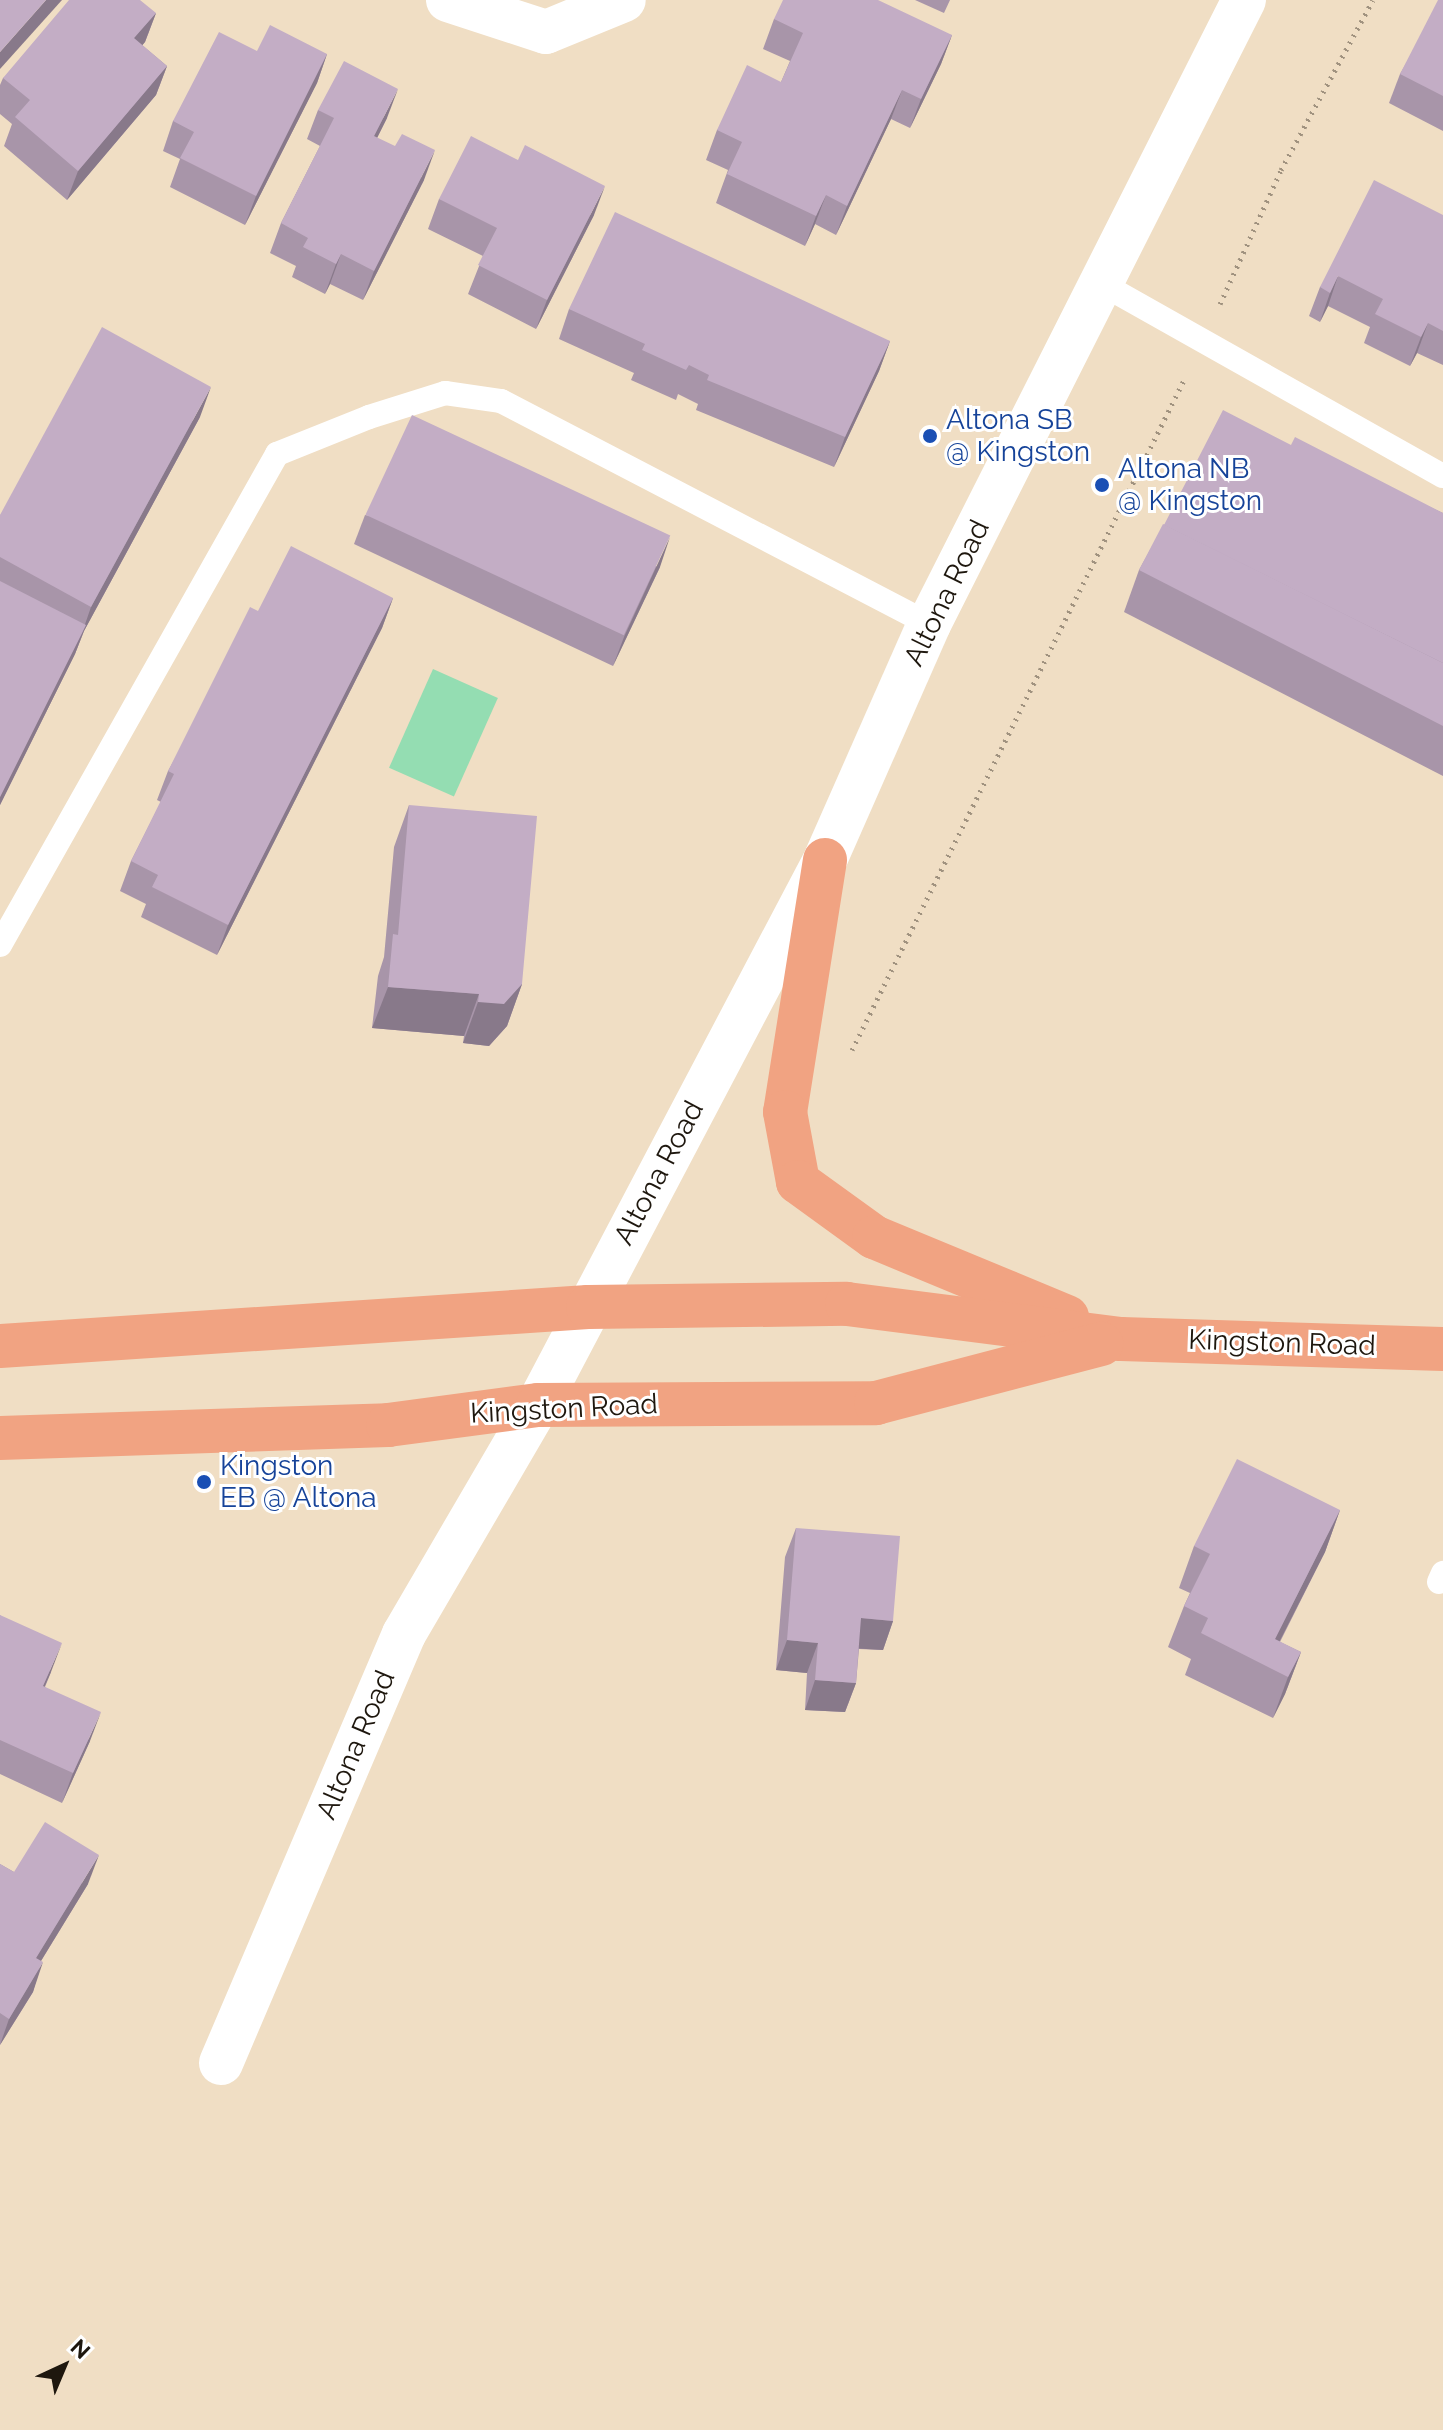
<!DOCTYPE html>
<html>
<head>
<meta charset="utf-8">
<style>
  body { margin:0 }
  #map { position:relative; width:1443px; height:2430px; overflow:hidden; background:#f0dec4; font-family:Raleway,sans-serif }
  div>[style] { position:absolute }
  .green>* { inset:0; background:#94ddb2; transform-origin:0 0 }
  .path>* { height:5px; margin-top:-2.5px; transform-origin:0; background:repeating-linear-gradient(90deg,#a0927f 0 2px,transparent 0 8px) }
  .lane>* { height:24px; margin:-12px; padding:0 12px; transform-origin:12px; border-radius:12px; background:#fff }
  .street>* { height:44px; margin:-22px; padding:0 22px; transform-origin:22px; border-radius:22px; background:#fff }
  .secondary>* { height:44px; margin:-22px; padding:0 22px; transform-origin:22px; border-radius:22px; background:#fff }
  .primary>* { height:44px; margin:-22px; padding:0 22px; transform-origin:22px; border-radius:22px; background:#f1a382 }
  .wall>* { inset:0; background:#a895a9 }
  .shaded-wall>* { inset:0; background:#88798a }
  .building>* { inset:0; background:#c3adc5; transform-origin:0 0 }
  .dots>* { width:22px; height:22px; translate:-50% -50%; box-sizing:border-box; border:4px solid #fff; border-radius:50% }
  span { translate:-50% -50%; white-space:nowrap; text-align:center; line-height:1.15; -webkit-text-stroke:6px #fff; paint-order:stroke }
  .transit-label { font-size:28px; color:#164399 }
  .left { translate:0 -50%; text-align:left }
  .street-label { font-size:28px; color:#1e170e }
  .north { position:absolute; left:24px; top:2326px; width:80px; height:80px; -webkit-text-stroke:6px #fff; paint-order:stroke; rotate:44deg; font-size:22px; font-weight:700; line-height:32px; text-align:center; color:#1e170e }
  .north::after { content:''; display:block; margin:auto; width:28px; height:36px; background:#1e170e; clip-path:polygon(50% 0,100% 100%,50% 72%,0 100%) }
</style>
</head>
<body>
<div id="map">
  <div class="green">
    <div style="left:433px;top:669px;width:71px;height:108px;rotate:24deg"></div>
  </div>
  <div class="path">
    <div style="left:1220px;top:304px;width:147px;rotate:-65.5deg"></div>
    <div style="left:1281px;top:170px;width:193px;rotate:-61.6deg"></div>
    <div style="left:852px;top:1050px;width:750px;rotate:-63.64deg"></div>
  </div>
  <div class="lane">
    <div style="left:1102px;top:284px;width:391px;rotate:29.4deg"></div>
    <div style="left:0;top:945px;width:564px;rotate:-60.57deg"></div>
    <div style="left:277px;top:454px;width:99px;rotate:-21.9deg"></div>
    <div style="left:369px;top:417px;width:80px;rotate:-17.5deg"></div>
    <div style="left:445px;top:393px;width:57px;rotate:8.1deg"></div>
    <div style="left:501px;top:401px;width:483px;rotate:27.5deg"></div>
    <div style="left:1439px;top:1582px;width:10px;rotate:-66deg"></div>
  </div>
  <div class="street">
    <div style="left:448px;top:0;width:103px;rotate:18.1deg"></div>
    <div style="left:546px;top:32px;width:84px;rotate:-22.3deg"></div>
    <div style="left:221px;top:2063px;width:466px;rotate:-66.9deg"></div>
    <div style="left:404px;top:1634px;width:265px;rotate:-59.7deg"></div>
  </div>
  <div class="secondary">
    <div style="left:538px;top:1405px;width:616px;rotate:-62.23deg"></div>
    <div style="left:825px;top:860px;width:258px;rotate:-66.2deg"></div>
    <div style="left:929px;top:624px;width:699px;rotate:-63.22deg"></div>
  </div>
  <div class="primary">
    <div style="left:825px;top:860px;width:255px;rotate:99deg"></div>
    <div style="left:785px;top:1112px;width:71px;rotate:79.5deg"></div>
    <div style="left:798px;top:1182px;width:94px;rotate:35.9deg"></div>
    <div style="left:874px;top:1237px;width:209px;rotate:22.5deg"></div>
    <div style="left:0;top:1346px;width:589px;rotate:-3.79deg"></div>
    <div style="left:588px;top:1307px;width:259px;rotate:-0.7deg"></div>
    <div style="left:847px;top:1304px;width:276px;rotate:7.3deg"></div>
    <div style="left:1121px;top:1339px;width:322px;rotate:1.8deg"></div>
    <div style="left:0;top:1438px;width:388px;rotate:-1.9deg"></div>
    <div style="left:388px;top:1425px;width:151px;rotate:-7.6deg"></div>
    <div style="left:538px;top:1405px;width:338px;rotate:-0.3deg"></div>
    <div style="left:876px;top:1403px;width:233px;rotate:-14.7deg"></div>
  </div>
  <div class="wall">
    <div style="clip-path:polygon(915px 0,950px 0,944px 13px)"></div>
    <div style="clip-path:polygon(1443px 0,1443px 131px,1389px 103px,1400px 74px)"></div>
    <div style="clip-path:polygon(156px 13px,145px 42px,142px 45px,167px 66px,156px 95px,67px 200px,4px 146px,12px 124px,0 114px,0 85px,3px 78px)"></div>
    <div style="clip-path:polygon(774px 19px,952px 35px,941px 64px,910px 128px,891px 119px,836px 235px,815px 224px,805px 246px,716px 203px,728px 170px,706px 160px,717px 130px,781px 82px,790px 61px,763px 49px)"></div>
    <div style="clip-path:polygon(257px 51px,327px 54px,317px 83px,245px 225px,170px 187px,180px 159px,163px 151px,173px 121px)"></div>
    <div style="clip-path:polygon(318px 110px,387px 118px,377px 138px,424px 180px,363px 300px,330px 284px,325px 294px,292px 277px,296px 266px,270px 253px,281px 223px,320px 146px,307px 139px)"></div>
    <div style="clip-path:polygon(439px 199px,594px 215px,536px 329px,468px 294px,483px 256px,428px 229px)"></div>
    <div style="clip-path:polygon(1443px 215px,1443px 365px,1417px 353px,1410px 366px,1364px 343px,1370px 327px,1328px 306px,1320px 322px,1309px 316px,1320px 287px)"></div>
    <div style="clip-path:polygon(569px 309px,890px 341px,879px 371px,834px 467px,696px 410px,698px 404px,678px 394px,676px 400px,631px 380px,634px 373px,559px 339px)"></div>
    <div style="clip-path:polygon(200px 417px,84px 631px,75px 654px,0 805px,0 515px)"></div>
    <div style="clip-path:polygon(1291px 445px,1443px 513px,1443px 776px,1124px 612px,1139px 570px,1164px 525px)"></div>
    <div style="clip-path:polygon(365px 515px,660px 567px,613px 666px,354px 544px)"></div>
    <div style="clip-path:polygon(393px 598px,382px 628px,217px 955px,141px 917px,146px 904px,120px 891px,131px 861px,161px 802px,157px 800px,168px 771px,258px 611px)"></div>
    <div style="clip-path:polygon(409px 805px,522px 984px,507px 1026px,489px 1046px,463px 1043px,464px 1036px,372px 1028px,378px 976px,384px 957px,394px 847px)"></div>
    <div style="clip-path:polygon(1340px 1510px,1325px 1552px,1280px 1642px,1301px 1652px,1285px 1694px,1273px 1718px,1185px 1675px,1191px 1659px,1168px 1647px,1184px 1606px,1190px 1593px,1179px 1588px,1194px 1546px)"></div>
    <div style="clip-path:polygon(796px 1528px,893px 1621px,883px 1650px,859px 1649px,856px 1683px,845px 1712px,805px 1710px,807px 1673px,776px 1670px,785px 1557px)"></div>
    <div style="clip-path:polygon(0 1615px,51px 1672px,45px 1687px,90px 1741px,62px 1803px,0 1774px)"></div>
    <div style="clip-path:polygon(0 1864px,14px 1872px,88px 1884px,41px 1961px,33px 1992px,0 2045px)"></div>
  </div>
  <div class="shaded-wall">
    <div style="clip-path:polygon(46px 0,62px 0,0 69px,0 52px)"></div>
    <div style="clip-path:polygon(156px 13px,145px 42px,123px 68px,134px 38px)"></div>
    <div style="clip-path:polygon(952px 35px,941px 64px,910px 128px,921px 99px)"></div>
    <div style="clip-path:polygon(327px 54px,317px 83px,245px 225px,256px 196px)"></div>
    <div style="clip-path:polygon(167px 66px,156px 95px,67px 200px,78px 171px)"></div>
    <div style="clip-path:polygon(398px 89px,387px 118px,363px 166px,374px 136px)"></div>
    <div style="clip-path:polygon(902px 90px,891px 119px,836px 235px,847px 206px)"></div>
    <div style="clip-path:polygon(435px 150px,424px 180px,363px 300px,374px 271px)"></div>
    <div style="clip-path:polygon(605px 186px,594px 215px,536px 329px,547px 300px)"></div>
    <div style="clip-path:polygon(826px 195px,815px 224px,805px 246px,816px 216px)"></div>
    <div style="clip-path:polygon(341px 254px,330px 284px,325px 294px,336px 264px)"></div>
    <div style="clip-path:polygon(1338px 276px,1328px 306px,1320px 322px,1330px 293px)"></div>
    <div style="clip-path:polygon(1428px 323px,1417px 353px,1410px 366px,1421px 337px)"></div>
    <div style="clip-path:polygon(890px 341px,879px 371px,834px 467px,845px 437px)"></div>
    <div style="clip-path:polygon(211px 387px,200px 417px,84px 631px,75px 654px,0 805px,0 797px,82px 633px,91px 607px)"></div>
    <div style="clip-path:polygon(670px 537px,660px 567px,613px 666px,624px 637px)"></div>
    <div style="clip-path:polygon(393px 598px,382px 628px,217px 955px,228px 925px)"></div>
    <div style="clip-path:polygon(522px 984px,507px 1026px,489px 1046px,463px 1043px,478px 1002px)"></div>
    <div style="clip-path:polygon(388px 987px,479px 994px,464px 1036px,372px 1028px)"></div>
    <div style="clip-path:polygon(1340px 1510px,1325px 1552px,1267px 1666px,1275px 1639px)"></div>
    <div style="clip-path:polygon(861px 1618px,893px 1621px,883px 1650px,850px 1648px)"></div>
    <div style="clip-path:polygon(787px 1640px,818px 1643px,807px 1673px,776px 1670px)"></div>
    <div style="clip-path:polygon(62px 1643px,51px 1672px,32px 1715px,43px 1686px)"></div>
    <div style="clip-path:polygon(1301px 1652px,1285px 1694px,1273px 1718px,1288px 1677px)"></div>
    <div style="clip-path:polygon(815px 1680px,856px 1683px,845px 1712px,805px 1710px)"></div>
    <div style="clip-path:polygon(101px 1712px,90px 1741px,62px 1803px,73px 1773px)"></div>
    <div style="clip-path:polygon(99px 1855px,88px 1884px,25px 1987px,36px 1958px)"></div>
    <div style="clip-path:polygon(43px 1962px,33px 1992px,0 2045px,9px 2019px)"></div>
  </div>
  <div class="building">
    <div style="clip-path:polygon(0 0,46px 0,0 52px)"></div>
    <div style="clip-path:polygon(69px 0,140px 0,156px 13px,134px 38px,167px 66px,78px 171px,15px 117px,30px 100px,3px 78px)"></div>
    <div style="clip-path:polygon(783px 0,878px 0,952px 35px,921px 99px,902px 90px,847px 206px,826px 195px,816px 216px,727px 174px,742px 142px,717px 130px,747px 65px,781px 82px,803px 33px,774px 19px)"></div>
    <div style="clip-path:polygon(1438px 0,1443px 0,1443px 96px,1400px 74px)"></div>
    <div style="clip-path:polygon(270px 25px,327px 54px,256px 196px,180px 158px,194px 132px,173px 121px,219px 32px,257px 51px)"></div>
    <div style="clip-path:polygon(344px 61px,398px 89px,374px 136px,395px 146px,402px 134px,435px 150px,374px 271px,341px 254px,336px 264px,303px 247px,308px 238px,281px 223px,334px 118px,318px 110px)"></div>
    <div style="clip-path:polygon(471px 136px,518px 160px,525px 145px,605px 186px,547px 300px,478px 265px,497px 228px,439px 199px)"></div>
    <div style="clip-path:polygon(1374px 180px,1443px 215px,1443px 331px,1428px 323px,1421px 337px,1375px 314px,1383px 299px,1338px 276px,1330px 293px,1320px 287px)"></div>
    <div style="clip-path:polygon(615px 212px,890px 341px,845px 437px,707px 380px,709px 375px,689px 365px,686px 370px,642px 350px,645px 344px,569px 309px)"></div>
    <div style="clip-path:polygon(102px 327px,211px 387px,91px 607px,0 557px,0 515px)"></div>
    <div style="clip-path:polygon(1223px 410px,1291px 445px,1295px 437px,1443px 513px,1443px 663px,1164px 525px)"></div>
    <div style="left:412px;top:415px;width:285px;height:110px;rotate:25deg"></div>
    <div style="clip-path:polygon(1163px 524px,1443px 663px,1443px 726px,1139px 570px)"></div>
    <div style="clip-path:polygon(291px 546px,393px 598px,228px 925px,152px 887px,158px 875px,131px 861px,174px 774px,168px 771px,250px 607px,258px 611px)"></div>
    <div style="clip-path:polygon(0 581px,86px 625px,0 797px)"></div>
    <div style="clip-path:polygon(409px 805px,537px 816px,522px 984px,504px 1004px,478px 1002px,479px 994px,388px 987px,393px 934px,398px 935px)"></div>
    <div style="clip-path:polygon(1237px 1459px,1340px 1510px,1275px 1639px,1301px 1652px,1288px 1677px,1201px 1633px,1208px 1618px,1184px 1606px,1210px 1554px,1194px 1546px)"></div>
    <div style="clip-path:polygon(796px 1528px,900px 1536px,893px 1621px,861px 1618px,856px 1683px,815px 1680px,818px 1643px,787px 1640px)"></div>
    <div style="clip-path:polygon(0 1615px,62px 1643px,43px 1686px,101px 1712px,73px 1773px,0 1740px)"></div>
    <div style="clip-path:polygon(45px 1822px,99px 1855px,36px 1958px,43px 1962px,9px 2019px,0 2013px,0 1864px,14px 1872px)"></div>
  </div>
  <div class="dots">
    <div style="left:930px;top:436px;background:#1a4fb4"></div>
    <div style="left:1102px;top:485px;background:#1a4fb4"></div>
    <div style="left:204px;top:1482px;background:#1a4fb4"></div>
  </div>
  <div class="transit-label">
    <span class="left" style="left:946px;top:436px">Altona SB<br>@ Kingston</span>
    <span class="left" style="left:1118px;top:485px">Altona NB<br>@ Kingston</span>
    <span class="left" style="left:220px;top:1482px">Kingston<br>EB @ Altona</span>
  </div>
  <div class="street-label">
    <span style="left:947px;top:593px;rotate:-64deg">Altona Road</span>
    <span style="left:659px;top:1173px;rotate:-62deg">Altona Road</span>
    <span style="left:1282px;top:1343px;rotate:2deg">Kingston Road</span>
    <span style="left:564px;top:1409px;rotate:-3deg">Kingston Road</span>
    <span style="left:356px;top:1745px;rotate:-67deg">Altona Road</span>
  </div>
  <div class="north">N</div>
</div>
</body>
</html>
